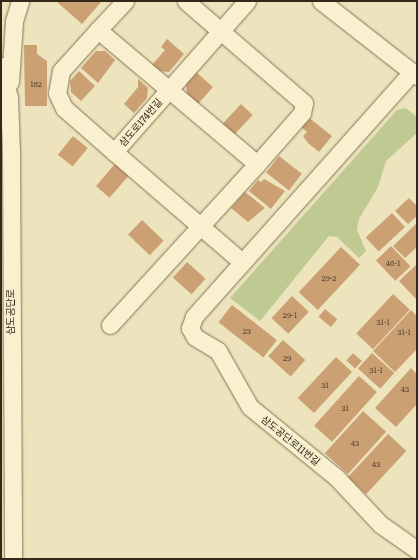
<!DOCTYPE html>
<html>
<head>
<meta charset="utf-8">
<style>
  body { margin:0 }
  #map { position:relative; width:418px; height:560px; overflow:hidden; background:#ede3bd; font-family:Literata,"Noto Sans KR",serif }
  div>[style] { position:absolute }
  .green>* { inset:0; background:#beca91 }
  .building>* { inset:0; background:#cba073; transform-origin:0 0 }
  .roads { filter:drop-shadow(0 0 1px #847356) drop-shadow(0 0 1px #847356) }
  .minor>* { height:17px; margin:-8.5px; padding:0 8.5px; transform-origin:8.5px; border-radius:8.5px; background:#f8f0cf }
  span { translate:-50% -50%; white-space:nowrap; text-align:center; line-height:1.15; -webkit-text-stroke:3px #f4edcc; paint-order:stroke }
  .number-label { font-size:8px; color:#594731 }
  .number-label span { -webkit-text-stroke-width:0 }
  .street-label { font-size:10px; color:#33291b }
  .frame { position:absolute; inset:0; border:2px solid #33291b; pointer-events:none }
</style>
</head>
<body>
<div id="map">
  <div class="green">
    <div style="clip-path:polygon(406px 108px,417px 117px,417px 133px,386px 161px,378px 187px,359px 219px,357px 230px,366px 251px,359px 258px,337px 237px,329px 236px,260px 321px,230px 298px,397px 110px)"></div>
  </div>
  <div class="building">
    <div style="clip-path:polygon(56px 1px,102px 1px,82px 24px)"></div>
    <div style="clip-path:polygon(167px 39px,184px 54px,169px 72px,159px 71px,152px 65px,165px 50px,161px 47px)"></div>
    <div style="clip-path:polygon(24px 45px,37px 45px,37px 54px,47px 61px,47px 106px,25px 106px)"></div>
    <div style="clip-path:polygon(96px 51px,105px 51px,115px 60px,98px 83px,81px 68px)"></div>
    <div style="clip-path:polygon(79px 71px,95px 86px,81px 101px,71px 92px,70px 81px)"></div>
    <div style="clip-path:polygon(196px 72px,213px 87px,198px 104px,187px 95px,186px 83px)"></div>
    <div style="clip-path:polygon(138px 79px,148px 88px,147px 98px,134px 113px,124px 104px,138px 87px)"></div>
    <div style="left:241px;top:104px;width:16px;height:28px;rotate:43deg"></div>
    <div style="clip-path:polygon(308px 117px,332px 136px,319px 152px,308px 143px,303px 136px,307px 132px,300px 126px)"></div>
    <div style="left:73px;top:136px;width:19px;height:24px;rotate:39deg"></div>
    <div style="left:279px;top:156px;width:29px;height:21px;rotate:38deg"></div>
    <div style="left:115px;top:164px;width:18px;height:29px;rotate:41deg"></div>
    <div style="clip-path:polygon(264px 179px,285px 191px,271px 209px,249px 191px,258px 180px,261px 182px)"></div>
    <div style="clip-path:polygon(245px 192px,265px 208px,248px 222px,231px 208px)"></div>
    <div style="clip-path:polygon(409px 198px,417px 206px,417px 216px,408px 224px,395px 211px)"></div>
    <div style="left:392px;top:213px;width:19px;height:36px;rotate:47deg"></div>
    <div style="left:142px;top:220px;width:30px;height:20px;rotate:44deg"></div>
    <div style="clip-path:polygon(417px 223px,417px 247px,405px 258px,393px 246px)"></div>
    <div style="left:391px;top:246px;width:28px;height:21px;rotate:46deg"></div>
    <div style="left:341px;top:247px;width:26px;height:62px;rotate:43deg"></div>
    <div style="left:187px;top:262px;width:25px;height:21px;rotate:42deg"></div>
    <div style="clip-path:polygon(416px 265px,417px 266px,417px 300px,399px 281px)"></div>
    <div style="left:393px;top:294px;width:23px;height:54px;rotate:43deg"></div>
    <div style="left:292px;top:296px;width:23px;height:30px;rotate:43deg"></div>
    <div style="left:232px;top:305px;width:57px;height:22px;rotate:38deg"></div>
    <div style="left:325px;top:309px;width:16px;height:10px;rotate:40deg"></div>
    <div style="clip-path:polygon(411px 310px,417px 316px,417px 349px,395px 372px,373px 351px)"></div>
    <div style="left:283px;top:340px;width:30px;height:22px;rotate:42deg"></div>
    <div style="left:353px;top:353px;width:12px;height:10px;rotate:42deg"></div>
    <div style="left:372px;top:353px;width:30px;height:21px;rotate:42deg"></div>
    <div style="left:336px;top:357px;width:22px;height:56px;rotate:43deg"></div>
    <div style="clip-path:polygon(411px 368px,417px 374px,417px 404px,396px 427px,375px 408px)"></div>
    <div style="left:359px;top:376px;width:24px;height:67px;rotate:42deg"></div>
    <div style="left:363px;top:411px;width:31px;height:57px;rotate:42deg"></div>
    <div style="left:388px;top:434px;width:25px;height:59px;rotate:43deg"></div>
  </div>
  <div class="roads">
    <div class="minor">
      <div style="left:125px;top:1px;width:40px;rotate:133deg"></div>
      <div style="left:98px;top:30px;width:208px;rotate:40.1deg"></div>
      <div style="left:257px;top:164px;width:68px;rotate:-48.6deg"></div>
      <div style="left:302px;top:113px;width:10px;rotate:-79deg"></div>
      <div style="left:304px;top:103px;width:156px;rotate:-139.2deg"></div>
      <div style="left:321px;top:1px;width:122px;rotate:38deg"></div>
      <div style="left:98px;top:30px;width:55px;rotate:132.1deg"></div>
      <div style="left:61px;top:71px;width:22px;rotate:100deg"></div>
      <div style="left:57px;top:93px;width:17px;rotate:65deg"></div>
      <div style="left:64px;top:108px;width:67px;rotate:41.3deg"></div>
      <div style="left:1px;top:66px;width:32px;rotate:76deg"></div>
      <div style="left:9px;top:97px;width:54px;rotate:87.9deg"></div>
      <div style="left:11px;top:151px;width:408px;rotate:89.7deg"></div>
      <div style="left:412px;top:72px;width:328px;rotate:131.7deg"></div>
      <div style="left:194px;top:317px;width:12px;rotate:110deg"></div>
      <div style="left:190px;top:328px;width:10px;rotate:61deg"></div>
      <div style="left:195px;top:337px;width:27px;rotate:31deg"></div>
      <div style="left:218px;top:351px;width:64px;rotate:60.3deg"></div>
      <div style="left:250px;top:407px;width:112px;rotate:39.2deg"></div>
      <div style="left:337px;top:478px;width:63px;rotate:46.9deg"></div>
      <div style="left:380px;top:524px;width:45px;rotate:35.1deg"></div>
      <div style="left:10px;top:82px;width:61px;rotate:-86.2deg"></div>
      <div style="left:14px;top:21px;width:21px;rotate:-73deg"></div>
      <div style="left:242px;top:262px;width:169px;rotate:-139.3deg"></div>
      <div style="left:114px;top:152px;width:201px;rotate:-48.6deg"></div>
      <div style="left:110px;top:325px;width:218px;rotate:-47.6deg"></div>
    </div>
  </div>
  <div class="number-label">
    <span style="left:36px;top:84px">162</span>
    <span style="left:393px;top:263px">46-1</span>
    <span style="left:329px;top:278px">29-2</span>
    <span style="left:290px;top:315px">29-1</span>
    <span style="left:383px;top:322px">31-1</span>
    <span style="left:247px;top:331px">23</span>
    <span style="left:404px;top:332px">31-1</span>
    <span style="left:287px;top:358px">29</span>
    <span style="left:376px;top:370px">31-1</span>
    <span style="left:325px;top:385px">31</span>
    <span style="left:405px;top:389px">43</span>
    <span style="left:345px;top:408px">31</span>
    <span style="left:355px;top:443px">43</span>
    <span style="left:376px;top:464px">43</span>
  </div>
  <div class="street-label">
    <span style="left:140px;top:122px;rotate:-49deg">삼도로174번길</span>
    <span style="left:10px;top:312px;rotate:-90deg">삼도공단로</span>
    <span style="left:291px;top:440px;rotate:39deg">삼도공단로11번길</span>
  </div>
  <div class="frame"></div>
</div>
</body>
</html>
